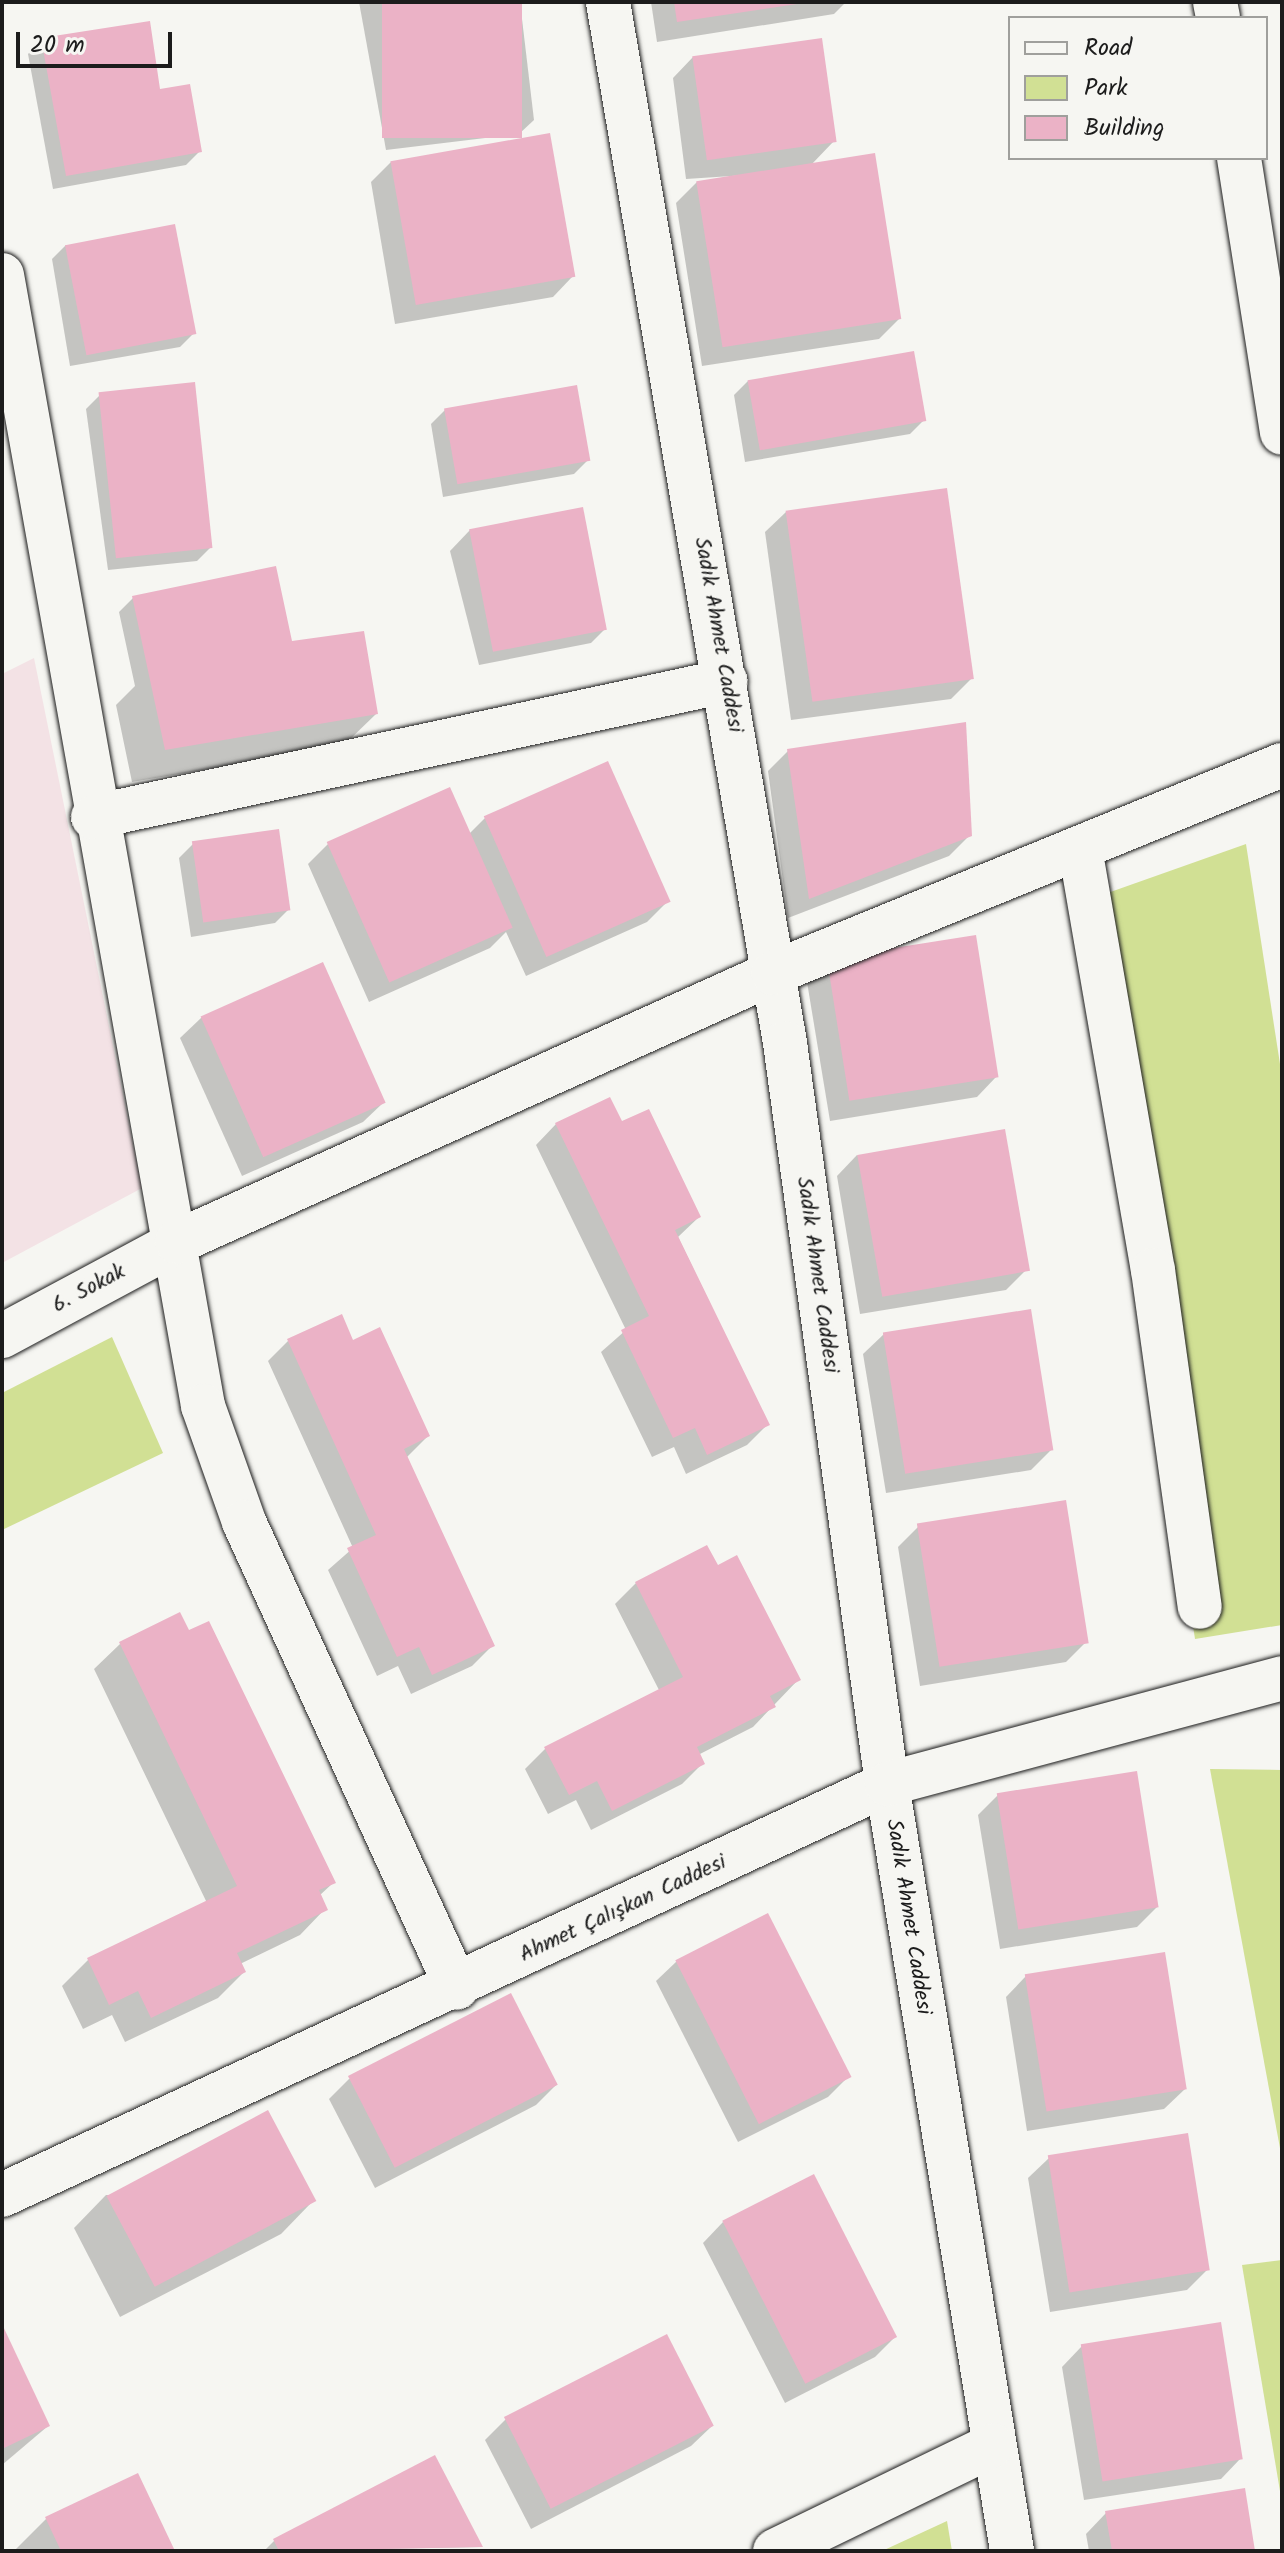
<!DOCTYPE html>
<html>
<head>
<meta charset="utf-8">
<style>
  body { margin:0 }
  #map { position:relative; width:1284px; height:2553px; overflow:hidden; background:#f6f6f2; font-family:Kalam,sans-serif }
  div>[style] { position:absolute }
  .built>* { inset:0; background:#f3e2e5 }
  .green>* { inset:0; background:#d1e094 }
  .shadow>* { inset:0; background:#0003 }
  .building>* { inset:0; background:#ebb2c6; transform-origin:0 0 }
  .roads { filter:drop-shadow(0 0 2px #1c1c1c) drop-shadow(0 0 2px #1c1c1c) }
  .minor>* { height:44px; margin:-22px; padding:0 22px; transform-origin:22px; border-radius:22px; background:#f6f6f2 }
  .major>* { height:44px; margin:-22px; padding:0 22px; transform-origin:22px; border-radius:22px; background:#f6f6f2 }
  span { translate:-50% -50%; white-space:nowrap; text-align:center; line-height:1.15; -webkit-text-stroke:6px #f6f6f2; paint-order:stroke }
  .street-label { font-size:22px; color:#1c1c1c }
  .frame { position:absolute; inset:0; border:4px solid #1c1c1c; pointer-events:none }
  .legend { position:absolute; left:1008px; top:16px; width:260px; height:144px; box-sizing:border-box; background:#f6f6f2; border:2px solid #9f9f9c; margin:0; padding:10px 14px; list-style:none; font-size:24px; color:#1c1c1c }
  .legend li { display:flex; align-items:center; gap:16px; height:40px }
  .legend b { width:40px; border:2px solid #9f9f9c }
  .scale { position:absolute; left:16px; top:32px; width:156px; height:36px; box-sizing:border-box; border:4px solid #1c1c1c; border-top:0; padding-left:10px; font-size:24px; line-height:28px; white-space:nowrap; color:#1c1c1c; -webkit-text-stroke:6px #f6f6f2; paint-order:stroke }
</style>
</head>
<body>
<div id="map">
  <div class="built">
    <div style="clip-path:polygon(34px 658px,142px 1188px,2px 1263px,2px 674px)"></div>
  </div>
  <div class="green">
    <div style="clip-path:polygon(1246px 844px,1282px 1077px,1282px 1625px,1195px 1639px,1085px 901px)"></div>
    <div style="clip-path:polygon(112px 1337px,163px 1453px,2px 1530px,2px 1393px)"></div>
    <div style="clip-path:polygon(1210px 1769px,1282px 1770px,1282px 2159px)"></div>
    <div style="clip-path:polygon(1282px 2260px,1282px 2503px,1242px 2265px)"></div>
    <div style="clip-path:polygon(947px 2521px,952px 2551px,882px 2551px)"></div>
  </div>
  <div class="shadow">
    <div style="clip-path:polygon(359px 2px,520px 2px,534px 120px,519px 134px,386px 150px)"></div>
    <div style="clip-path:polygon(651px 2px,846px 2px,834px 14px,657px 42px)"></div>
    <div style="clip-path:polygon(42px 40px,159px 92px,200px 151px,186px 165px,53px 189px,28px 54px)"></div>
    <div style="clip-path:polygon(693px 57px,834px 141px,811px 165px,900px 318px,879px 339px,702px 366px,676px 203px,697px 182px,747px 175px,686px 179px,673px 78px)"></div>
    <div style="clip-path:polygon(391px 162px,573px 276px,553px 297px,395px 324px,371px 182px)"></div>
    <div style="clip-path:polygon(66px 245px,194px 333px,180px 347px,70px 366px,52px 259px)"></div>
    <div style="clip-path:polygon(748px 381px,924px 420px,910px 434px,745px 462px,734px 395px)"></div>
    <div style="clip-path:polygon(100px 395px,211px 547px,197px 561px,108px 570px,86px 409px)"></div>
    <div style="clip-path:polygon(445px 410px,588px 460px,574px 474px,443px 497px,431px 424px)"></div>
    <div style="clip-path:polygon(786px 512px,971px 679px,951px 699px,791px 720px,765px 532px)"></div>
    <div style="clip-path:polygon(470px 530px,605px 629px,591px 643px,479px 665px,450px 551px)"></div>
    <div style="clip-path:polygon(133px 598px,289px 641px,376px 714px,343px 746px,132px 782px,116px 705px,135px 686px,119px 612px)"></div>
    <div style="clip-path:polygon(788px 751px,970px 835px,949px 856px,788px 918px,768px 771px)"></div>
    <div style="clip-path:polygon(485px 818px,668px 901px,647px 922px,526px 976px,506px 932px,490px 948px,369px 1002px,308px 864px,328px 844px,469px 834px)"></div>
    <div style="clip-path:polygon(193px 844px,289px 909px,275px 923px,191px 937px,179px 858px)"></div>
    <div style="clip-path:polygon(828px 962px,997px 1076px,977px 1097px,830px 1121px,807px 982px)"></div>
    <div style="clip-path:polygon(322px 964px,384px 1102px,363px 1122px,242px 1176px,180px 1038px,201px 1018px)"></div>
    <div style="clip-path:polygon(556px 1124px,621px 1124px,699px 1217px,678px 1237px,768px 1424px,747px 1445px,686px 1474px,674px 1447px,652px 1457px,601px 1352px,626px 1330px,536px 1145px)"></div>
    <div style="clip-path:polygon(857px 1155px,1026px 1270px,1006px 1290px,860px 1314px,837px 1176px)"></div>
    <div style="clip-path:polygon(884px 1334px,1052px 1449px,1031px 1470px,886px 1493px,863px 1354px)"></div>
    <div style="clip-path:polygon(288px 1341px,352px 1342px,428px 1436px,407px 1457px,492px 1646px,472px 1666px,411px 1694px,398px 1666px,377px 1676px,328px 1570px,353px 1548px,268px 1361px)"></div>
    <div style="clip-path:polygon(918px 1527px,1086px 1642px,1066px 1662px,920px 1686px,898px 1547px)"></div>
    <div style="clip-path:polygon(717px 1568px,798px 1680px,753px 1727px,698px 1755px,702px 1764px,682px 1784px,591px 1830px,576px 1800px,548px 1814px,525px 1769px,545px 1749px,659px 1690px,615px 1604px,636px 1583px)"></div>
    <div style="clip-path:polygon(179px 1615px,333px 1883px,319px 1896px,325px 1909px,300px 1935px,240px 1964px,244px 1972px,218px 1998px,125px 2042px,112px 2015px,83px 2029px,62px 1986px,88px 1960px,207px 1903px,94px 1669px,120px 1644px)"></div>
    <div style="clip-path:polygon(998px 1795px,1157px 1907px,1137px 1927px,1000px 1949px,978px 1815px)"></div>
    <div style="clip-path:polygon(677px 1961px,849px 2076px,828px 2097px,738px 2142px,656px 1981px)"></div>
    <div style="clip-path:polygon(1026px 1976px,1185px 2089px,1164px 2109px,1027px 2131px,1006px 1997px)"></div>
    <div style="clip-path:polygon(349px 2079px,556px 2085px,536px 2105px,375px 2188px,329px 2099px)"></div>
    <div style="clip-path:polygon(1049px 2158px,1208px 2269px,1187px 2290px,1050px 2312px,1028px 2178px)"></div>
    <div style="clip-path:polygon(106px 2195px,313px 2201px,281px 2234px,120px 2317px,74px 2228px)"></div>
    <div style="clip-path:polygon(723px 2222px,895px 2337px,875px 2357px,785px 2403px,703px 2243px)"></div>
    <div style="clip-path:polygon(2px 2329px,48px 2426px,2px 2465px)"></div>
    <div style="clip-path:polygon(666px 2337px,712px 2426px,691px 2446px,531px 2529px,485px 2440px,505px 2420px)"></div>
    <div style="clip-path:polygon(1082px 2346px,1241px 2458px,1221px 2479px,1084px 2500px,1062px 2367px)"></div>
    <div style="clip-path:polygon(1106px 2513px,1253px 2551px,1089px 2551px,1086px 2534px)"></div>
    <div style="clip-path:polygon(46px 2519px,173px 2551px,14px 2551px)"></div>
    <div style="clip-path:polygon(274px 2541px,481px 2547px,264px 2551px)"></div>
  </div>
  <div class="building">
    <div style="left:382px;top:2px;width:140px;height:136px"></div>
    <div style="clip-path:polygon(674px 2px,797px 2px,797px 4px,677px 22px)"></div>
    <div style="clip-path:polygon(150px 21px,160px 89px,190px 84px,202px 152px,66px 176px,41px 38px)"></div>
    <div style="left:822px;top:38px;width:105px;height:131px;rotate:82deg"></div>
    <div style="left:550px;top:133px;width:146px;height:162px;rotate:80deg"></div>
    <div style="left:875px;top:153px;width:168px;height:181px;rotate:81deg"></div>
    <div style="left:175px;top:224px;width:112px;height:112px;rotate:79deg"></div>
    <div style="left:914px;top:351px;width:71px;height:169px;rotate:80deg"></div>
    <div style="left:195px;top:382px;width:167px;height:97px;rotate:84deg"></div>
    <div style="left:577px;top:385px;width:77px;height:135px;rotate:80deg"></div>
    <div style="left:947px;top:488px;width:193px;height:163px;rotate:82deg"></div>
    <div style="left:583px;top:507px;width:125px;height:116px;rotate:79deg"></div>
    <div style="clip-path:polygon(276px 566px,292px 641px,364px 631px,378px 714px,165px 750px,132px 596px)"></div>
    <div style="clip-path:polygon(966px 722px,972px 836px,809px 899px,787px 749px)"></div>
    <div style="left:608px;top:761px;width:154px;height:136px;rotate:66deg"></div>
    <div style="left:450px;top:787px;width:154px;height:135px;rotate:66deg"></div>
    <div style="left:279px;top:829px;width:82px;height:88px;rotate:82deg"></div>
    <div style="left:976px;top:935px;width:144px;height:151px;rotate:81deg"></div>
    <div style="left:323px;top:962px;width:154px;height:134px;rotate:66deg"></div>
    <div style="clip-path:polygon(610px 1097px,622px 1121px,649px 1109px,701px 1217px,675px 1230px,770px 1425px,707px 1455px,695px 1428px,673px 1438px,621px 1330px,649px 1316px,555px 1123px)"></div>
    <div style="left:1005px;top:1129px;width:144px;height:150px;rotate:80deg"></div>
    <div style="left:1031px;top:1309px;width:143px;height:150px;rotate:81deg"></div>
    <div style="clip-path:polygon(342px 1314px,353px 1340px,380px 1327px,430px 1436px,404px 1449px,495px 1646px,432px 1675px,419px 1647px,397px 1657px,347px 1548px,376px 1535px,287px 1339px)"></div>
    <div style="left:1066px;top:1500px;width:145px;height:151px;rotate:81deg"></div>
    <div style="clip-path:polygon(707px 1545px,718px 1565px,737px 1555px,801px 1680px,770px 1696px,776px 1707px,697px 1747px,705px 1764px,612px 1811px,597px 1781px,569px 1795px,544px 1747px,683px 1677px,635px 1582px)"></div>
    <div style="clip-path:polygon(180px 1612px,189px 1630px,209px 1621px,336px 1883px,319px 1890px,328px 1910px,237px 1953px,246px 1972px,151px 2018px,138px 1991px,109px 2005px,87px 1958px,237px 1886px,119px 1642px)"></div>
    <div style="left:1137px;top:1771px;width:138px;height:142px;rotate:81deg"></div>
    <div style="left:768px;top:1913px;width:184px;height:104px;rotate:63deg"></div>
    <div style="left:1165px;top:1952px;width:139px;height:142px;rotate:81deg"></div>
    <div style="left:511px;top:1993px;width:103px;height:183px;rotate:63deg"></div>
    <div style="left:268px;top:2110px;width:103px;height:183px;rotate:62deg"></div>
    <div style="left:1188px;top:2133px;width:139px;height:142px;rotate:81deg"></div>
    <div style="left:814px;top:2174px;width:183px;height:103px;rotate:63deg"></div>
    <div style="left:1221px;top:2322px;width:139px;height:142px;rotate:81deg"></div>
    <div style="clip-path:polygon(2px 2324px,50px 2426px,2px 2449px)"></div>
    <div style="left:667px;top:2334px;width:103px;height:183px;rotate:63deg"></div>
    <div style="clip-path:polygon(435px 2455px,483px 2547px,279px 2551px,273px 2539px)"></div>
    <div style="clip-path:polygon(138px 2473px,175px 2551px,61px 2551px,45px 2517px)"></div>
    <div style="clip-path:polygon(1245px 2488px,1255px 2551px,1112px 2551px,1105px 2511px)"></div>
  </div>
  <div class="roads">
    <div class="minor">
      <div style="left:608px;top:2px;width:1056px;rotate:80.35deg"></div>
      <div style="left:785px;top:1043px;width:748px;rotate:82.16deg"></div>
      <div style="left:887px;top:1784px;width:777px;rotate:80.74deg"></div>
      <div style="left:2px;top:275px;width:1149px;rotate:79.92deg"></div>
      <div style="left:203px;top:1406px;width:123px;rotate:70.5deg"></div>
      <div style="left:244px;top:1522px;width:512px;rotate:65.44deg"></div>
      <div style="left:93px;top:817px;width:647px;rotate:-12.13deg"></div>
      <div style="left:1080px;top:848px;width:428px;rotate:80.2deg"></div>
      <div style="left:1153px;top:1270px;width:340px;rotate:82.1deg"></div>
      <div style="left:2px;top:1336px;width:199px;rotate:-28.2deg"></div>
      <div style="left:177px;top:1242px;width:654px;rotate:-24.29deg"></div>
      <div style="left:773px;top:973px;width:550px;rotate:-22.23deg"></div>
      <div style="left:2px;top:2195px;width:976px;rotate:-24.91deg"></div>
      <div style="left:887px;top:1784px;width:409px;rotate:-15deg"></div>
      <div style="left:775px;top:2551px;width:242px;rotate:-25.9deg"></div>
    </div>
    <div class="major">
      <div style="left:1215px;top:2px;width:16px;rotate:79deg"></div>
      <div style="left:1239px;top:158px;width:278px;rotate:81.1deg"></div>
    </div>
  </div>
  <div class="street-label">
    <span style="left:718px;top:635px;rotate:80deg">Sadık Ahmet Caddesi</span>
    <span style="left:817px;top:1275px;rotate:82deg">Sadık Ahmet Caddesi</span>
    <span style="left:89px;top:1289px;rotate:-28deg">6. Sokak</span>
    <span style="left:623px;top:1909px;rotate:-25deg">Ahmet Çalışkan Caddesi</span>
    <span style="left:908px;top:1917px;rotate:81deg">Sadık Ahmet Caddesi</span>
  </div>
  <div class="frame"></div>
  <ul class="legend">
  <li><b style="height:10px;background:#f6f6f2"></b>Road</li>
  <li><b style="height:22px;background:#d1e094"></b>Park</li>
  <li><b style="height:22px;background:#ebb2c6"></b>Building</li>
  </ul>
  <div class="scale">20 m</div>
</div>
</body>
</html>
